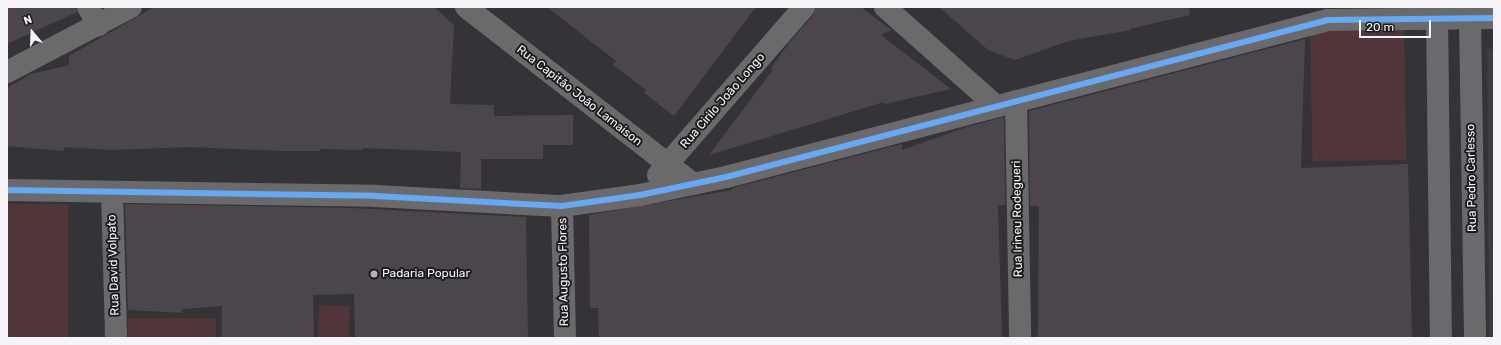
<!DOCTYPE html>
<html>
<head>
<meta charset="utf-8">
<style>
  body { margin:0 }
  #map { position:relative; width:1501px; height:345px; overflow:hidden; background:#353337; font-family:Rubik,sans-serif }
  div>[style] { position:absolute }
  .built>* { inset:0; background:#3f3a44 }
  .green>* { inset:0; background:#50363a; transform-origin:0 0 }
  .building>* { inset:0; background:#4d454c }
  .street>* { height:22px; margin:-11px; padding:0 11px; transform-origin:11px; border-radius:11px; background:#6a6a6c }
  .cycleway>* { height:6px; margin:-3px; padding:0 3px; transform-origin:3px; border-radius:3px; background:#66a8f1 }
  .dots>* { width:11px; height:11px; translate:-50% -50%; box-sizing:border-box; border:2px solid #1c1b1d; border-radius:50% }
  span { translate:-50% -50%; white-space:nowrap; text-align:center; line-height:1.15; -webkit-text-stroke:4px #1c1b1d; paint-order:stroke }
  .street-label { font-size:12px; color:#f5f4f8 }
  .poi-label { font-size:12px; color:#f5f4f8 }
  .left { translate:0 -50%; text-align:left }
  .frame { position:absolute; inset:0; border:8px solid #f5f4f8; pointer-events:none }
  .north { position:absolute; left:12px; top:12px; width:40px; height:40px; -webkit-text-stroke:3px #1c1b1d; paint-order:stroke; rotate:341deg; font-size:11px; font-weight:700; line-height:16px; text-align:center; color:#f5f4f8 }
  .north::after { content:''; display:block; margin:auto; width:14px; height:18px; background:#f5f4f8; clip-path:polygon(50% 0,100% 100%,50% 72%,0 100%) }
  .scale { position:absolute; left:1359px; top:20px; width:72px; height:18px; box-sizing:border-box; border:2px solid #f5f4f8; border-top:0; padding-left:5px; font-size:12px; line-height:14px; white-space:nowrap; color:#f5f4f8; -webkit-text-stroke:3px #1c1b1d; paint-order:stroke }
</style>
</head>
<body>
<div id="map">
  <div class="built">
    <div style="clip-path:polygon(1487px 49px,1494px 49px,1494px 338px,1489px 338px)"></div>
  </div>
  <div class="green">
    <div style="left:1404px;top:21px;width:139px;height:94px;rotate:89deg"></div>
    <div style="left:68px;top:204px;width:134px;height:61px;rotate:90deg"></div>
    <div style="left:319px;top:305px;width:31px;height:33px;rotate:2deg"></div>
    <div style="left:216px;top:318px;width:20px;height:88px;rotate:90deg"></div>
  </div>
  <div class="building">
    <div style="clip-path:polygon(7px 7px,76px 7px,77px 12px,7px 44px)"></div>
    <div style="clip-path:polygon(154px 7px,434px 7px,454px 25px,450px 104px,494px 105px,494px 116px,573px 115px,573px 145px,543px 145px,543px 159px,481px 159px,481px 189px,460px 188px,461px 152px,363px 148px,362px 150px,320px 149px,320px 151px,280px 151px,191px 147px,111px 150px,64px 147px,64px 151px,7px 146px,7px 88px,31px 74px,69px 65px,69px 56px)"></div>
    <div style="clip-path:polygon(547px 7px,756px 7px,674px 116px,644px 93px,646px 90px,613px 65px,616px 61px)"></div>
    <div style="clip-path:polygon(816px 7px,861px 7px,891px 30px,881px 35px,951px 89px,885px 104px,884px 102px,709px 155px,772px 71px,771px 68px,789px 43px,813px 15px)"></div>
    <div style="clip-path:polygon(939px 7px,1189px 7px,1190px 15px,1129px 29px,1132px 30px,1068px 41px,1015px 60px,988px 50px)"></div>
    <div style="clip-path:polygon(1305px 39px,1301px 168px,1408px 164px,1412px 338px,1038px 338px,1039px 206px,1030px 206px,1029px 111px)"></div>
    <div style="clip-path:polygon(1004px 117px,1005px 205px,998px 205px,1002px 337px,599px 338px,598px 308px,590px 308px,589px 215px,732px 190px,732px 188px,902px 144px,902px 150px,967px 127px)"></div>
    <div style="clip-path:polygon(125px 204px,352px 208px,526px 217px,528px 338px,355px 338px,354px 294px,313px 295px,314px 338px,222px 338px,222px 306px,182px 309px,182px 313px,128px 310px)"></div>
  </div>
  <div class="street">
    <div style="left:88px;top:7px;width:21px;rotate:61deg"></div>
    <div style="left:466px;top:7px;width:288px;rotate:37.9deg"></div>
    <div style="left:885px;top:7px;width:149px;rotate:41.7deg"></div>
    <div style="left:1470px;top:17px;width:321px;rotate:89.1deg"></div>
    <div style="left:1437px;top:18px;width:320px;rotate:89.3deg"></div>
    <div style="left:7px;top:72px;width:140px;rotate:-27.7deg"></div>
    <div style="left:1016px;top:101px;width:237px;rotate:89deg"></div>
    <div style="left:658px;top:175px;width:223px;rotate:-49deg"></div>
    <div style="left:7px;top:190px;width:368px;rotate:0.9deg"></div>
    <div style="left:375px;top:196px;width:187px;rotate:3.1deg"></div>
    <div style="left:562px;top:206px;width:79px;rotate:-8deg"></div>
    <div style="left:640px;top:195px;width:88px;rotate:-11.8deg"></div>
    <div style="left:726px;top:177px;width:622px;rotate:-14.62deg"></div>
    <div style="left:1328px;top:20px;width:166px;rotate:-0.7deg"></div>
    <div style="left:112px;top:192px;width:146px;rotate:88.4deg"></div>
    <div style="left:562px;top:206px;width:132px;rotate:88.7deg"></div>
  </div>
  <div class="cycleway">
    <div style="left:7px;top:190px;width:368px;rotate:0.9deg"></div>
    <div style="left:375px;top:196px;width:187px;rotate:3.1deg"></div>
    <div style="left:562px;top:206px;width:79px;rotate:-8deg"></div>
    <div style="left:640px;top:195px;width:88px;rotate:-11.8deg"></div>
    <div style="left:726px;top:177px;width:622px;rotate:-14.62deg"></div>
    <div style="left:1328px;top:20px;width:166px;rotate:-0.7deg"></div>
  </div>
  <div class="dots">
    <div style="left:374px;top:274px;background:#b2b0b4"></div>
  </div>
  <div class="street-label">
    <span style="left:579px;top:96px;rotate:38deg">Rua Capitão João Lamaison</span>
    <span style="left:723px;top:101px;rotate:-49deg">Rua Cirilo João Longo</span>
    <span style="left:1472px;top:178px;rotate:-91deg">Rua Pedro Carlesso</span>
    <span style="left:1018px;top:219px;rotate:-91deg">Rua Irineu Rodegueri</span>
    <span style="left:114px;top:265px;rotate:-92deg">Rua David Volpato</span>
    <span style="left:564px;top:272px;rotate:-91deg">Rua Augusto Flores</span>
  </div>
  <div class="poi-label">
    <span class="left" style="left:382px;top:274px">Padaria Popular</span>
  </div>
  <div class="frame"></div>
  <div class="north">N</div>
  <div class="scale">20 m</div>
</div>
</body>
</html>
